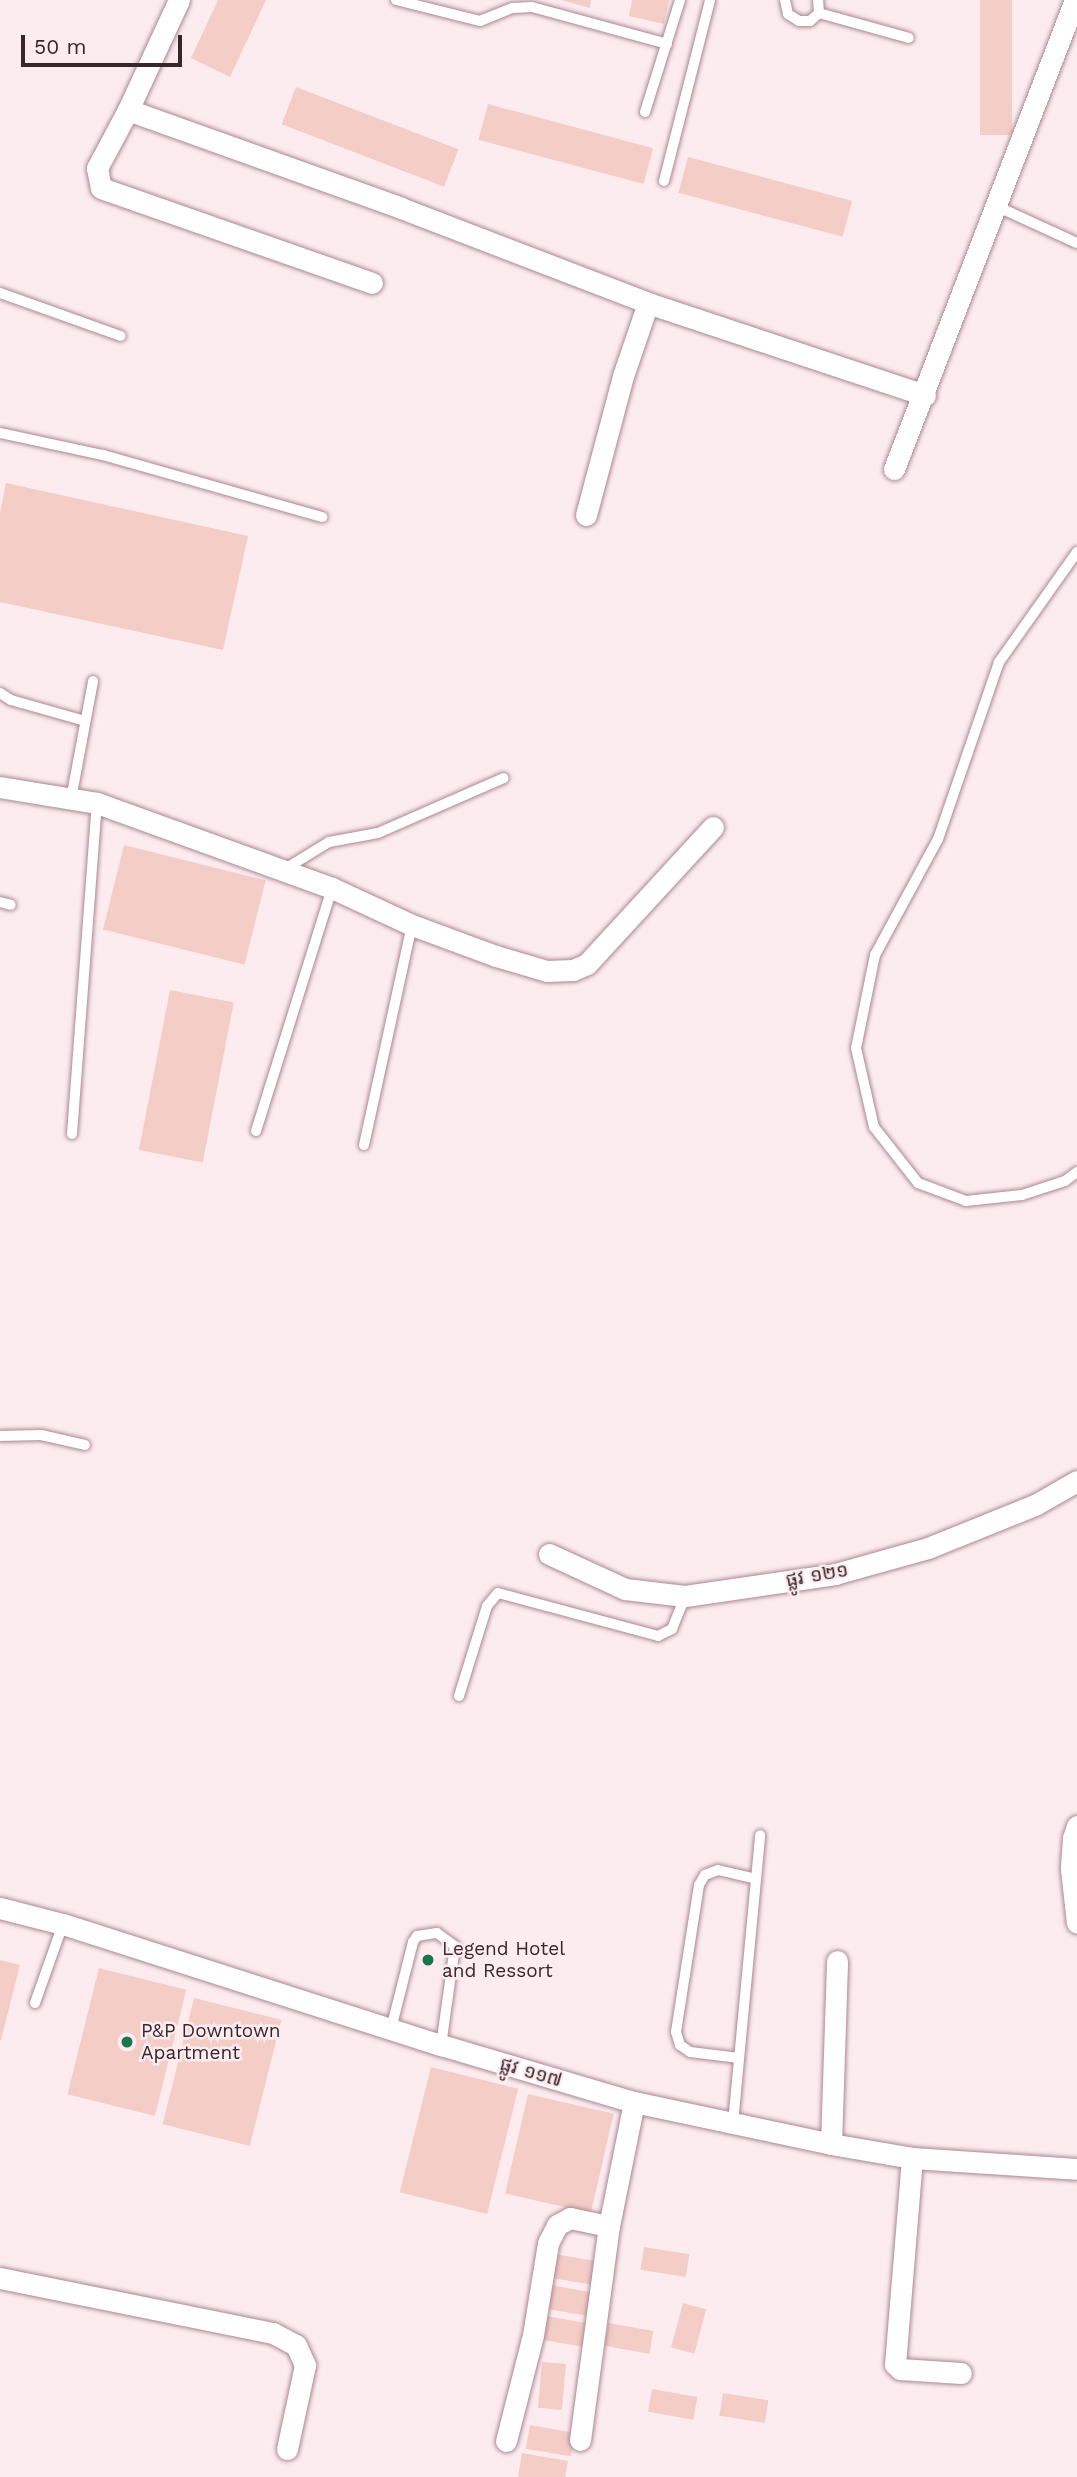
<!DOCTYPE html>
<html>
<head>
<meta charset="utf-8">
<style>
  body { margin:0 }
  #map { position:relative; width:1077px; height:2477px; overflow:hidden; background:#fcecf0; font-family:"Work Sans","Noto Sans Khmer",sans-serif }
  div>[style] { position:absolute }
  .building>* { inset:0; background:#f4cdc6; transform-origin:0 0 }
  .roads { filter:drop-shadow(0 0 2px #ab8792) drop-shadow(0 0 2px #ab8792) }
  .lane>* { height:10px; margin:-5px; padding:0 5px; transform-origin:5px; border-radius:5px; background:#fff }
  .street>* { height:21px; margin:-10.5px; padding:0 10.5px; transform-origin:10.5px; border-radius:10.5px; background:#fff }
  .dots>* { width:19px; height:19px; translate:-50% -50%; box-sizing:border-box; border:4px solid #fcecf0; border-radius:50% }
  span { translate:-50% -50%; white-space:nowrap; text-align:center; line-height:1.15; -webkit-text-stroke:5px #fcecf0; paint-order:stroke }
  .street-label { font-size:19px; color:#35272c }
  .poi-label { font-size:19px; color:#35272c }
  .left { translate:0 -50%; text-align:left }
  .scale { position:absolute; left:21px; top:35px; width:161px; height:32px; box-sizing:border-box; border:4px solid #35272c; border-top:0; padding-left:9px; font-size:21px; line-height:24px; white-space:nowrap; color:#35272c; -webkit-text-stroke:5px #fcecf0; paint-order:stroke }
</style>
</head>
<body>
<div id="map">
  <div class="building">
    <div style="clip-path:polygon(218px 0,266px 0,230px 77px,191px 58px)"></div>
    <div style="clip-path:polygon(561px 0,591px 0,590px 8px)"></div>
    <div style="clip-path:polygon(632px 0,669px 0,664px 24px,629px 16px)"></div>
    <div style="left:980px;top:0;width:32px;height:135px"></div>
    <div style="left:296px;top:87px;width:174px;height:40px;rotate:21deg"></div>
    <div style="left:488px;top:104px;width:171px;height:37px;rotate:15deg"></div>
    <div style="left:688px;top:157px;width:170px;height:37px;rotate:15deg"></div>
    <div style="clip-path:polygon(6px 483px,248px 536px,223px 650px,0 602px,0 513px)"></div>
    <div style="left:124px;top:845px;width:146px;height:87px;rotate:14deg"></div>
    <div style="left:170px;top:990px;width:65px;height:163px;rotate:11deg"></div>
    <div style="clip-path:polygon(0 1960px,20px 1965px,1px 2040px,0 2040px)"></div>
    <div style="left:99px;top:1968px;width:90px;height:130px;rotate:14deg"></div>
    <div style="left:194px;top:1998px;width:90px;height:130px;rotate:14deg"></div>
    <div style="left:431px;top:2067px;width:90px;height:129px;rotate:14deg"></div>
    <div style="left:528px;top:2094px;width:88px;height:102px;rotate:13deg"></div>
    <div style="left:644px;top:2247px;width:46px;height:23px;rotate:9deg"></div>
    <div style="left:555px;top:2254px;width:46px;height:24px;rotate:10deg"></div>
    <div style="left:550px;top:2285px;width:46px;height:24px;rotate:10deg"></div>
    <div style="left:683px;top:2303px;width:24px;height:46px;rotate:15deg"></div>
    <div style="left:546px;top:2316px;width:46px;height:24px;rotate:10deg"></div>
    <div style="left:608px;top:2323px;width:46px;height:23px;rotate:10deg"></div>
    <div style="left:542px;top:2362px;width:24px;height:46px;rotate:5deg"></div>
    <div style="left:652px;top:2389px;width:46px;height:23px;rotate:10deg"></div>
    <div style="left:723px;top:2393px;width:46px;height:23px;rotate:9deg"></div>
    <div style="left:530px;top:2425px;width:46px;height:24px;rotate:10deg"></div>
    <div style="clip-path:polygon(522px 2453px,568px 2461px,565px 2477px,518px 2477px)"></div>
  </div>
  <div class="roads">
    <div class="lane">
      <div style="left:396px;top:0;width:87px;rotate:14deg"></div>
      <div style="left:480px;top:21px;width:35px;rotate:-22deg"></div>
      <div style="left:513px;top:8px;width:19px;rotate:-3deg"></div>
      <div style="left:532px;top:7px;width:140px;rotate:15.3deg"></div>
      <div style="left:785px;top:0;width:14px;rotate:78deg"></div>
      <div style="left:788px;top:14px;width:13px;rotate:32deg"></div>
      <div style="left:799px;top:21px;width:11px"></div>
      <div style="left:810px;top:21px;width:12px;rotate:-42deg"></div>
      <div style="left:819px;top:13px;width:13px;rotate:-94deg"></div>
      <div style="left:819px;top:13px;width:93px;rotate:15.5deg"></div>
      <div style="left:645px;top:112px;width:117px;rotate:-72.6deg"></div>
      <div style="left:664px;top:181px;width:187px;rotate:-75.7deg"></div>
      <div style="left:996px;top:206px;width:89px;rotate:24.6deg"></div>
      <div style="left:0;top:293px;width:128px;rotate:19.6deg"></div>
      <div style="left:0;top:433px;width:105px;rotate:12.1deg"></div>
      <div style="left:103px;top:455px;width:228px;rotate:15.8deg"></div>
      <div style="left:1077px;top:552px;width:135px;rotate:125.3deg"></div>
      <div style="left:999px;top:662px;width:187px;rotate:109deg"></div>
      <div style="left:938px;top:839px;width:132px;rotate:118.5deg"></div>
      <div style="left:875px;top:955px;width:95px;rotate:101.5deg"></div>
      <div style="left:856px;top:1048px;width:81px;rotate:77.2deg"></div>
      <div style="left:874px;top:1127px;width:71px;rotate:51.8deg"></div>
      <div style="left:918px;top:1183px;width:51px;rotate:20.6deg"></div>
      <div style="left:966px;top:1201px;width:56px;rotate:-6.1deg"></div>
      <div style="left:1022px;top:1195px;width:45px;rotate:-18deg"></div>
      <div style="left:1065px;top:1181px;width:15px;rotate:-37deg"></div>
      <div style="left:0;top:693px;width:13px;rotate:32deg"></div>
      <div style="left:11px;top:700px;width:77px;rotate:15.8deg"></div>
      <div style="left:71px;top:799px;width:120px;rotate:-79.4deg"></div>
      <div style="left:285px;top:869px;width:52px;rotate:-31.5deg"></div>
      <div style="left:329px;top:842px;width:50px;rotate:-10.4deg"></div>
      <div style="left:378px;top:833px;width:137px;rotate:-23.6deg"></div>
      <div style="left:0;top:902px;width:11px;rotate:15deg"></div>
      <div style="left:256px;top:1131px;width:255px;rotate:-72.6deg"></div>
      <div style="left:72px;top:1134px;width:332px;rotate:-85.7deg"></div>
      <div style="left:364px;top:1145px;width:225px;rotate:-77.7deg"></div>
      <div style="left:0;top:1436px;width:41px;rotate:-1.4deg"></div>
      <div style="left:41px;top:1435px;width:45px;rotate:12.8deg"></div>
      <div style="left:459px;top:1696px;width:94px;rotate:-72.7deg"></div>
      <div style="left:487px;top:1606px;width:17px;rotate:-50deg"></div>
      <div style="left:498px;top:1593px;width:166px;rotate:15deg"></div>
      <div style="left:658px;top:1636px;width:16px;rotate:-27deg"></div>
      <div style="left:672px;top:1629px;width:35px;rotate:-68deg"></div>
      <div style="left:35px;top:2003px;width:84px;rotate:-70.5deg"></div>
      <div style="left:391px;top:2029px;width:90px;rotate:-75.8deg"></div>
      <div style="left:413px;top:1942px;width:7px;rotate:-56deg"></div>
      <div style="left:417px;top:1936px;width:20px;rotate:-9deg"></div>
      <div style="left:437px;top:1933px;width:22px;rotate:36deg"></div>
      <div style="left:455px;top:1946px;width:100px;rotate:98deg"></div>
      <div style="left:739px;top:2058px;width:49px;rotate:-173deg"></div>
      <div style="left:690px;top:2052px;width:12px;rotate:-145deg"></div>
      <div style="left:680px;top:2045px;width:14px;rotate:-107deg"></div>
      <div style="left:676px;top:2032px;width:149px;rotate:-81.1deg"></div>
      <div style="left:699px;top:1885px;width:12px;rotate:-59deg"></div>
      <div style="left:705px;top:1875px;width:14px;rotate:-21deg"></div>
      <div style="left:718px;top:1870px;width:39px;rotate:13deg"></div>
      <div style="left:733px;top:2123px;width:289px;rotate:-84.6deg"></div>
    </div>
    <div class="street">
      <div style="left:179px;top:0;width:121px;rotate:114.9deg"></div>
      <div style="left:128px;top:110px;width:66px;rotate:118.1deg"></div>
      <div style="left:97px;top:168px;width:20px;rotate:79deg"></div>
      <div style="left:101px;top:188px;width:287px;rotate:19.3deg"></div>
      <div style="left:128px;top:110px;width:290px;rotate:19.7deg"></div>
      <div style="left:401px;top:208px;width:265px;rotate:21deg"></div>
      <div style="left:648px;top:303px;width:292px;rotate:18.4deg"></div>
      <div style="left:894px;top:469px;width:503px;rotate:-68.9deg"></div>
      <div style="left:586px;top:515px;width:144px;rotate:-75.1deg"></div>
      <div style="left:623px;top:376px;width:77px;rotate:-71.1deg"></div>
      <div style="left:0;top:787px;width:98px;rotate:9.4deg"></div>
      <div style="left:97px;top:803px;width:250px;rotate:19.9deg"></div>
      <div style="left:332px;top:888px;width:88px;rotate:24.8deg"></div>
      <div style="left:412px;top:925px;width:90px;rotate:20.3deg"></div>
      <div style="left:496px;top:956px;width:53px;rotate:16.4deg"></div>
      <div style="left:547px;top:971px;width:26px;rotate:-2deg"></div>
      <div style="left:573px;top:970px;width:15px;rotate:-23deg"></div>
      <div style="left:587px;top:964px;width:186px;rotate:-47.4deg"></div>
      <div style="left:549px;top:1554px;width:84px;rotate:24.7deg"></div>
      <div style="left:625px;top:1589px;width:60px;rotate:6.7deg"></div>
      <div style="left:685px;top:1596px;width:152px;rotate:-8.3deg"></div>
      <div style="left:835px;top:1574px;width:97px;rotate:-15.6deg"></div>
      <div style="left:928px;top:1548px;width:115px;rotate:-21.9deg"></div>
      <div style="left:1035px;top:1505px;width:48px;rotate:-29.7deg"></div>
      <div style="left:1077px;top:1826px;width:13px;rotate:108deg"></div>
      <div style="left:1073px;top:1838px;width:31px;rotate:94deg"></div>
      <div style="left:1071px;top:1869px;width:54px;rotate:83.7deg"></div>
      <div style="left:0;top:1908px;width:65px;rotate:14.3deg"></div>
      <div style="left:63px;top:1924px;width:397px;rotate:17.8deg"></div>
      <div style="left:441px;top:2045px;width:201px;rotate:16.5deg"></div>
      <div style="left:634px;top:2102px;width:201px;rotate:12deg"></div>
      <div style="left:831px;top:2144px;width:82px;rotate:9.8deg"></div>
      <div style="left:912px;top:2158px;width:165px;rotate:3.8deg"></div>
      <div style="left:831px;top:2144px;width:183px;rotate:-88.1deg"></div>
      <div style="left:912px;top:2158px;width:207px;rotate:94.7deg"></div>
      <div style="left:895px;top:2364px;width:7px;rotate:45deg"></div>
      <div style="left:900px;top:2369px;width:61px;rotate:3.8deg"></div>
      <div style="left:0;top:2278px;width:278px;rotate:11.4deg"></div>
      <div style="left:273px;top:2333px;width:26px;rotate:28deg"></div>
      <div style="left:296px;top:2345px;width:22px;rotate:66deg"></div>
      <div style="left:305px;top:2365px;width:86px;rotate:102.1deg"></div>
      <div style="left:580px;top:2440px;width:216px;rotate:-82.3deg"></div>
      <div style="left:609px;top:2226px;width:126px;rotate:-78.6deg"></div>
      <div style="left:506px;top:2441px;width:109px;rotate:-75.7deg"></div>
      <div style="left:533px;top:2335px;width:93px;rotate:-80.7deg"></div>
      <div style="left:548px;top:2243px;width:20px;rotate:-63deg"></div>
      <div style="left:557px;top:2225px;width:15px;rotate:-28deg"></div>
      <div style="left:570px;top:2218px;width:40px;rotate:12deg"></div>
    </div>
  </div>
  <div class="dots">
    <div style="left:428px;top:1960px;background:#1a774d"></div>
    <div style="left:127px;top:2042px;background:#1a774d"></div>
  </div>
  <div class="street-label">
    <span style="left:817px;top:1575px;rotate:-10deg">ផ្លូវ ១២១</span>
    <span style="left:531px;top:2072px;rotate:16deg">ផ្លូវ ១១៧</span>
  </div>
  <div class="poi-label">
    <span class="left" style="left:442px;top:1960px">Legend Hotel<br>and Ressort</span>
    <span class="left" style="left:141px;top:2042px">P&amp;P Downtown<br>Apartment</span>
  </div>
  <div class="scale">50 m</div>
</div>
</body>
</html>
